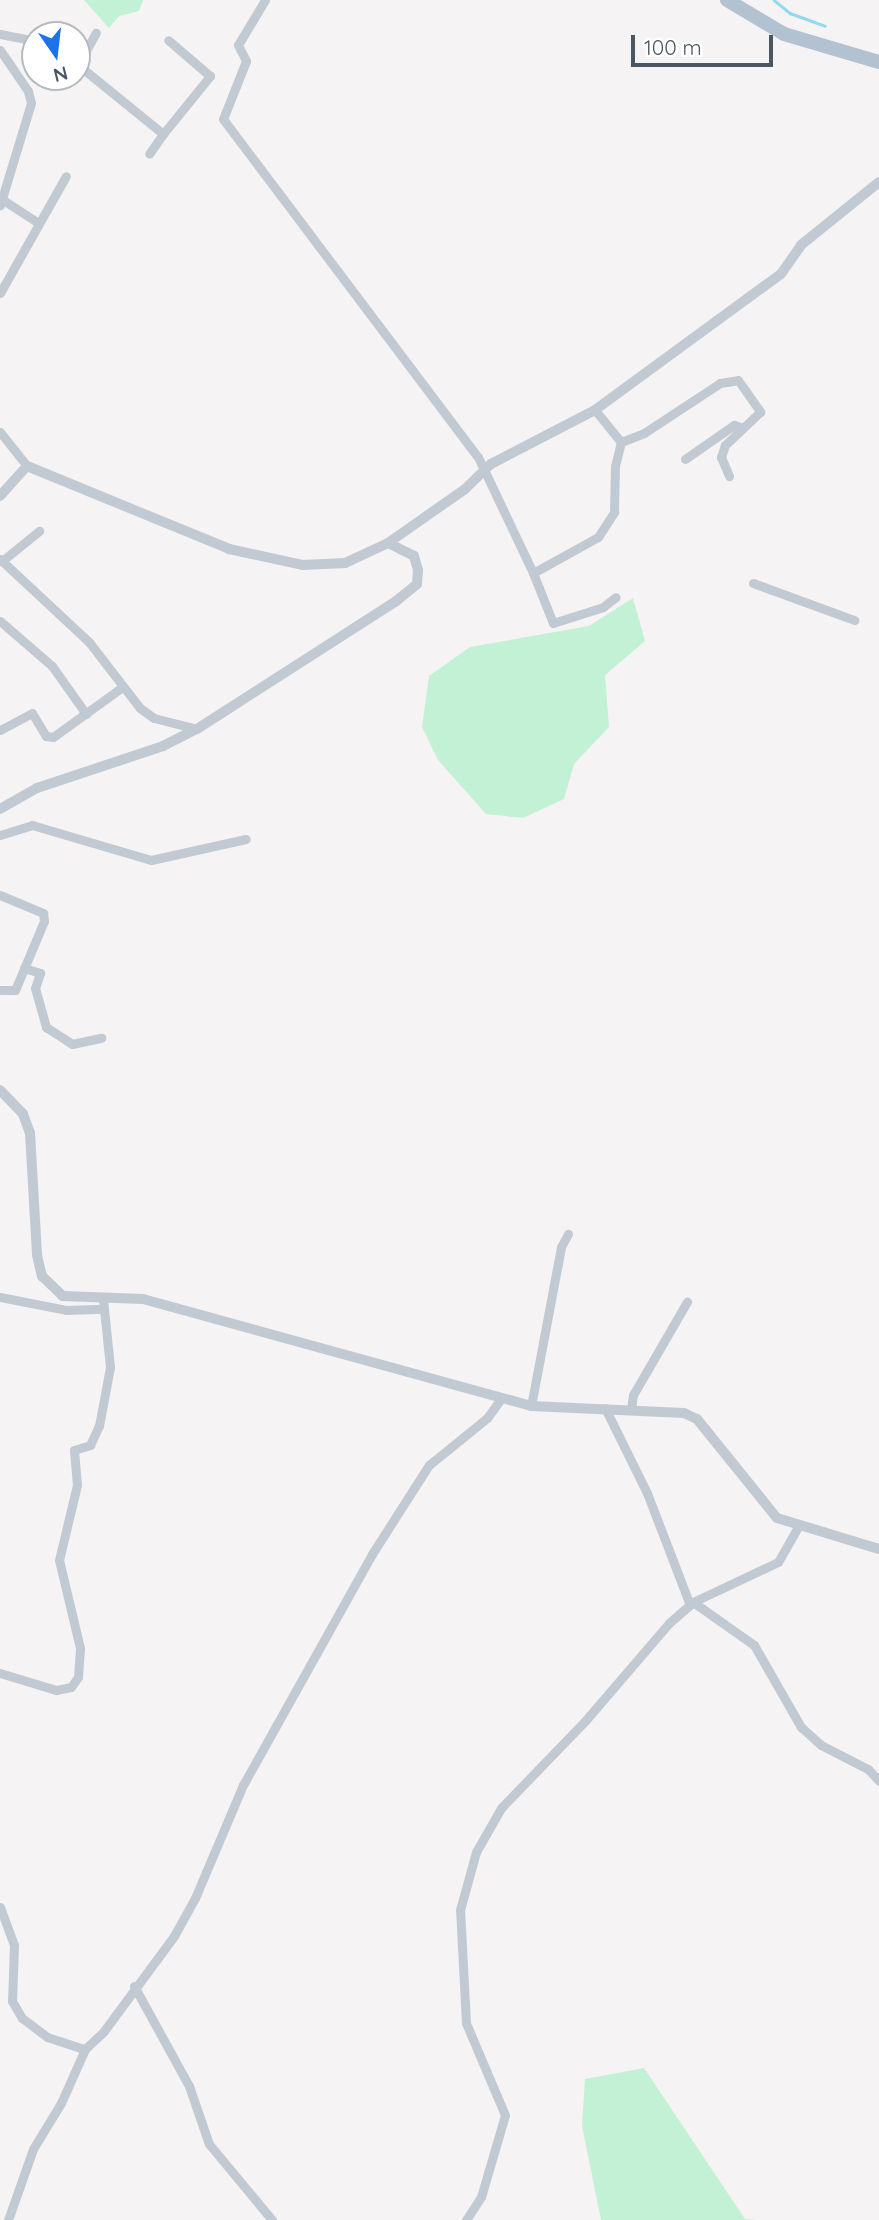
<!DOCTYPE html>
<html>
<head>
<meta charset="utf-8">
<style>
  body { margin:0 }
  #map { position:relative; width:879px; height:2220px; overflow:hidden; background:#f5f3f3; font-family:Quicksand,sans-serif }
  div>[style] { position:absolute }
  .green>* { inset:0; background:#c3f1d5 }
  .stream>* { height:2.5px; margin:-1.25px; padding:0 1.25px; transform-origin:1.25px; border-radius:1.25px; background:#90daee }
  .minor>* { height:9px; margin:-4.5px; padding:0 4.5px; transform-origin:4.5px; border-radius:4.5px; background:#c1cad2 }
  .tertiary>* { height:10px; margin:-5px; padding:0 5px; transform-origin:5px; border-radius:5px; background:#c1cad2 }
  .primary>* { height:14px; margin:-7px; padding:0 7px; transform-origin:7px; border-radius:7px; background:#b3c2d1 }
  span { translate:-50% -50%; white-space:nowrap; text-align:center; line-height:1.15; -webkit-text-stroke:7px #fff; paint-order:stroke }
  .north { position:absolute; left:21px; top:21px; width:70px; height:70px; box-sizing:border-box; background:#fff; border:2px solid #b7bbc0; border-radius:50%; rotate:166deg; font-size:19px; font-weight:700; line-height:28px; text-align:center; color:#4a5661 }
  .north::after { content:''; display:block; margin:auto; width:24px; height:32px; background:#1a73e8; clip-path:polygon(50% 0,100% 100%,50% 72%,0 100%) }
  .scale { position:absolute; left:631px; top:35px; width:142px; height:32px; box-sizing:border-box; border:4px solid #4a5661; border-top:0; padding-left:9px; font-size:21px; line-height:24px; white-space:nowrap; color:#4a5661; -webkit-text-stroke:5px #fff; paint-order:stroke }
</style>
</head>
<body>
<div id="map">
  <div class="green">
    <div style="clip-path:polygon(84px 0,143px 0,139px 11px,119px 16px,109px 28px)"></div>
    <div style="clip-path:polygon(633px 598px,645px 641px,605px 675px,609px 727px,574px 764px,564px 799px,523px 818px,486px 814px,438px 760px,422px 727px,429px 676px,470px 647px,589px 626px)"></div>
    <div style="clip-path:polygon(644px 2068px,745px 2219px,756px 2220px,601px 2220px,582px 2126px,585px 2079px)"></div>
  </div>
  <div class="stream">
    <div style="left:774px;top:0;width:21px;rotate:39deg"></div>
    <div style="left:790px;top:13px;width:37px;rotate:20deg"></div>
  </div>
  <div class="minor">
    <div style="left:265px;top:0;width:52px;rotate:121deg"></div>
    <div style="left:238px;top:45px;width:18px;rotate:63deg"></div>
    <div style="left:246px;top:61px;width:62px;rotate:111.6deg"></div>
    <div style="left:223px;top:119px;width:423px;rotate:53deg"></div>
    <div style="left:478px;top:457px;width:128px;rotate:64.6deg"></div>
    <div style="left:533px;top:573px;width:74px;rotate:-29deg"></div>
    <div style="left:598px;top:537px;width:30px;rotate:-57deg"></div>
    <div style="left:614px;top:512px;width:46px;rotate:-88.8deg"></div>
    <div style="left:615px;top:466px;width:25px;rotate:-76deg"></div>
    <div style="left:0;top:34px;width:36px;rotate:11deg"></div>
    <div style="left:0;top:50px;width:50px;rotate:55.7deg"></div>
    <div style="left:28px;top:91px;width:12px;rotate:76deg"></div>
    <div style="left:31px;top:103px;width:107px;rotate:106.9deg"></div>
    <div style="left:77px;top:64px;width:111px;rotate:39.1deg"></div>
    <div style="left:163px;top:134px;width:24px;rotate:125deg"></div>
    <div style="left:78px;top:65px;width:37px;rotate:-61deg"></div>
    <div style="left:163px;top:134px;width:75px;rotate:-51deg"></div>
    <div style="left:210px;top:76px;width:55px;rotate:-139.4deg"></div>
    <div style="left:0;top:198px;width:44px;rotate:33deg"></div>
    <div style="left:0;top:293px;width:134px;rotate:-60.6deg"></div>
    <div style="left:595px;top:410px;width:41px;rotate:50.9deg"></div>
    <div style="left:0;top:432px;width:43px;rotate:51.5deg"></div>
    <div style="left:621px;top:442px;width:25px;rotate:-21deg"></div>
    <div style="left:644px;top:433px;width:91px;rotate:-33.3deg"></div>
    <div style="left:720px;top:383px;width:18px;rotate:-9deg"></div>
    <div style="left:738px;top:380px;width:39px;rotate:55deg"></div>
    <div style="left:760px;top:412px;width:48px;rotate:136.7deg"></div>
    <div style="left:725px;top:445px;width:13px;rotate:108deg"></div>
    <div style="left:721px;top:457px;width:21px;rotate:67deg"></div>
    <div style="left:685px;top:459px;width:60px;rotate:-34.8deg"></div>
    <div style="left:734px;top:425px;width:9px;rotate:18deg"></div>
    <div style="left:0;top:559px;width:122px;rotate:43deg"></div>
    <div style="left:89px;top:642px;width:83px;rotate:52.3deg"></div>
    <div style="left:140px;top:708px;width:17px;rotate:36deg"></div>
    <div style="left:154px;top:718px;width:44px;rotate:14.3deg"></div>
    <div style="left:2px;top:561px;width:48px;rotate:-39deg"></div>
    <div style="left:533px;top:573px;width:54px;rotate:68.2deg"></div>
    <div style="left:553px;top:623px;width:52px;rotate:-17.7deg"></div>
    <div style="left:603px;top:607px;width:16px;rotate:-38deg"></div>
    <div style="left:753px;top:583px;width:108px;rotate:20.1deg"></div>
    <div style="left:0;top:621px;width:69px;rotate:40.9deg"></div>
    <div style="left:52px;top:666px;width:59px;rotate:54.7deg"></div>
    <div style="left:0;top:730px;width:36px;rotate:-28deg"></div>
    <div style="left:32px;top:713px;width:27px;rotate:59deg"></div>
    <div style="left:46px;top:736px;width:7px;rotate:8deg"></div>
    <div style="left:53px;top:737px;width:84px;rotate:-35.8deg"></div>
    <div style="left:0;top:835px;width:34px;rotate:-17deg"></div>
    <div style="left:32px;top:825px;width:124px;rotate:16.4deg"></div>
    <div style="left:151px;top:860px;width:97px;rotate:-12.5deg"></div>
    <div style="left:0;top:895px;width:47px;rotate:22.7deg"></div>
    <div style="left:43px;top:913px;width:8px;rotate:83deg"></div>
    <div style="left:44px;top:921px;width:75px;rotate:112.8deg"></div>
    <div style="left:15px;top:990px;width:15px;rotate:180deg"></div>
    <div style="left:24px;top:968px;width:17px;rotate:17deg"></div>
    <div style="left:40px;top:973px;width:16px;rotate:108deg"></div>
    <div style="left:35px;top:988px;width:41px;rotate:74.2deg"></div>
    <div style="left:46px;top:1027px;width:31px;rotate:33deg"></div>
    <div style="left:72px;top:1044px;width:30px;rotate:-12deg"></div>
    <div style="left:0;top:1297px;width:67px;rotate:11.1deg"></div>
    <div style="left:66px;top:1310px;width:37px;rotate:-2deg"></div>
    <div style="left:531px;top:1406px;width:162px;rotate:-79.3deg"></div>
    <div style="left:561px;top:1247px;width:15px;rotate:-62deg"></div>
    <div style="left:605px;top:1408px;width:95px;rotate:63.7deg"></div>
    <div style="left:647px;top:1493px;width:120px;rotate:69deg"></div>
    <div style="left:631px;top:1409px;width:14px;rotate:-82deg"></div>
    <div style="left:633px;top:1395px;width:108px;rotate:-59.9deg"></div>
    <div style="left:693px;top:1602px;width:75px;rotate:35.2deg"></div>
    <div style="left:754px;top:1645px;width:95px;rotate:60.2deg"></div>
    <div style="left:801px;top:1727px;width:27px;rotate:42deg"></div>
    <div style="left:821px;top:1745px;width:53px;rotate:27.1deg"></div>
    <div style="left:868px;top:1769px;width:16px;rotate:47deg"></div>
    <div style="left:0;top:1673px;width:59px;rotate:16.9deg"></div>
    <div style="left:56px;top:1690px;width:15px;rotate:-11deg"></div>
    <div style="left:71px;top:1687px;width:12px;rotate:-55deg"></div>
    <div style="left:78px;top:1677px;width:29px;rotate:-86deg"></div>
    <div style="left:80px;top:1648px;width:90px;rotate:-103.4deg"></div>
    <div style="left:59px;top:1560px;width:77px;rotate:-76.5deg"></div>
    <div style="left:77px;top:1485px;width:35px;rotate:-95deg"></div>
    <div style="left:74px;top:1450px;width:17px;rotate:-17deg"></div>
    <div style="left:90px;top:1445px;width:21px;rotate:-65deg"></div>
    <div style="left:99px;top:1426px;width:60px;rotate:-79.4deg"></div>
    <div style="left:110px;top:1367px;width:68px;rotate:-95.9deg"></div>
    <div style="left:0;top:1907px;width:40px;rotate:69.8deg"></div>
    <div style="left:14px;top:1945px;width:56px;rotate:92deg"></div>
    <div style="left:12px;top:2001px;width:20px;rotate:60deg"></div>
    <div style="left:22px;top:2018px;width:31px;rotate:37deg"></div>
    <div style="left:47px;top:2037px;width:40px;rotate:18deg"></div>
    <div style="left:134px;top:1986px;width:114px;rotate:61.2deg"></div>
    <div style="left:189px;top:2086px;width:61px;rotate:71deg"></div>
    <div style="left:209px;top:2144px;width:99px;rotate:50.3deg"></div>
    <div style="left:8px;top:2220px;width:75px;rotate:-70.6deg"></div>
    <div style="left:33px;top:2149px;width:54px;rotate:-58.7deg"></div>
    <div style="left:61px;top:2103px;width:59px;rotate:-66deg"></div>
    <div style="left:85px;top:2049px;width:26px;rotate:-43deg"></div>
    <div style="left:104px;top:2031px;width:118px;rotate:-53.6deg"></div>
    <div style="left:174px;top:1936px;width:43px;rotate:-61.1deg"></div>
    <div style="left:195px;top:1898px;width:123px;rotate:-67deg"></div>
    <div style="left:243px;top:1785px;width:265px;rotate:-60.8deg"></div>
    <div style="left:372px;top:1554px;width:106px;rotate:-57.4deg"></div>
    <div style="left:429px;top:1465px;width:75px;rotate:-39deg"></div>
    <div style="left:487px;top:1418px;width:22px;rotate:-54deg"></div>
    <div style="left:466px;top:2220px;width:27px;rotate:-57deg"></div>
    <div style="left:481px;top:2197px;width:85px;rotate:-73.7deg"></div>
    <div style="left:505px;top:2115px;width:100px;rotate:-113deg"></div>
    <div style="left:466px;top:2023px;width:113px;rotate:-93deg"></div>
    <div style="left:460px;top:1910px;width:60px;rotate:-74.6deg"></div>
    <div style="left:476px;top:1852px;width:51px;rotate:-60.4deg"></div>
    <div style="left:501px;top:1808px;width:121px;rotate:-46deg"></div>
    <div style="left:585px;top:1721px;width:129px;rotate:-49.4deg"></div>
    <div style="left:669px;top:1623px;width:32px;rotate:-41deg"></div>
    <div style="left:693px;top:1602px;width:94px;rotate:-25.2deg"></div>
    <div style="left:778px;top:1562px;width:40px;rotate:-60.3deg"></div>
  </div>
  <div class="tertiary">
    <div style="left:0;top:496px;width:40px;rotate:-48deg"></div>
    <div style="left:27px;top:466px;width:218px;rotate:22.3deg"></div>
    <div style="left:229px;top:549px;width:76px;rotate:12.2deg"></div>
    <div style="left:303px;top:565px;width:42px;rotate:-2.7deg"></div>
    <div style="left:345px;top:563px;width:47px;rotate:-24.9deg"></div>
    <div style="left:388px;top:543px;width:94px;rotate:-35deg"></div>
    <div style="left:465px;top:489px;width:36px;rotate:-44deg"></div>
    <div style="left:491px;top:464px;width:117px;rotate:-27.4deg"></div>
    <div style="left:595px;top:410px;width:230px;rotate:-36.2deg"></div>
    <div style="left:781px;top:274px;width:35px;rotate:-55deg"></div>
    <div style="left:801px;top:245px;width:100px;rotate:-38.9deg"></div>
    <div style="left:0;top:809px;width:43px;rotate:-29.6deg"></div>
    <div style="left:37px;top:788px;width:133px;rotate:-18.4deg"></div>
    <div style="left:163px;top:746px;width:38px;rotate:-27deg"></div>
    <div style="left:197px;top:729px;width:235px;rotate:-32.7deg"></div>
    <div style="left:395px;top:602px;width:28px;rotate:-39deg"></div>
    <div style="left:417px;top:584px;width:14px;rotate:-86deg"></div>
    <div style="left:418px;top:570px;width:15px;rotate:-106deg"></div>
    <div style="left:414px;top:556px;width:29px;rotate:-153deg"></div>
    <div style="left:0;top:1090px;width:33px;rotate:46deg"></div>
    <div style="left:23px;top:1114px;width:20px;rotate:70deg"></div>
    <div style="left:30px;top:1133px;width:122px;rotate:86.7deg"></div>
    <div style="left:37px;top:1255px;width:22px;rotate:77deg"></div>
    <div style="left:42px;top:1276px;width:29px;rotate:44deg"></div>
    <div style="left:63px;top:1296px;width:80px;rotate:2.1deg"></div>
    <div style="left:143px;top:1299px;width:402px;rotate:15.4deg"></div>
    <div style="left:531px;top:1406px;width:153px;rotate:2.6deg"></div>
    <div style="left:684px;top:1413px;width:14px;rotate:25deg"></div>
    <div style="left:697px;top:1419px;width:127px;rotate:51.1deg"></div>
    <div style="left:777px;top:1518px;width:107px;rotate:16.9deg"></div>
  </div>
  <div class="primary">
    <div style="left:727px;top:0;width:66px;rotate:30.8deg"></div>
    <div style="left:784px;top:34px;width:99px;rotate:16.4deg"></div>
  </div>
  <div class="north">N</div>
  <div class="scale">100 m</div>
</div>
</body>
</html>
